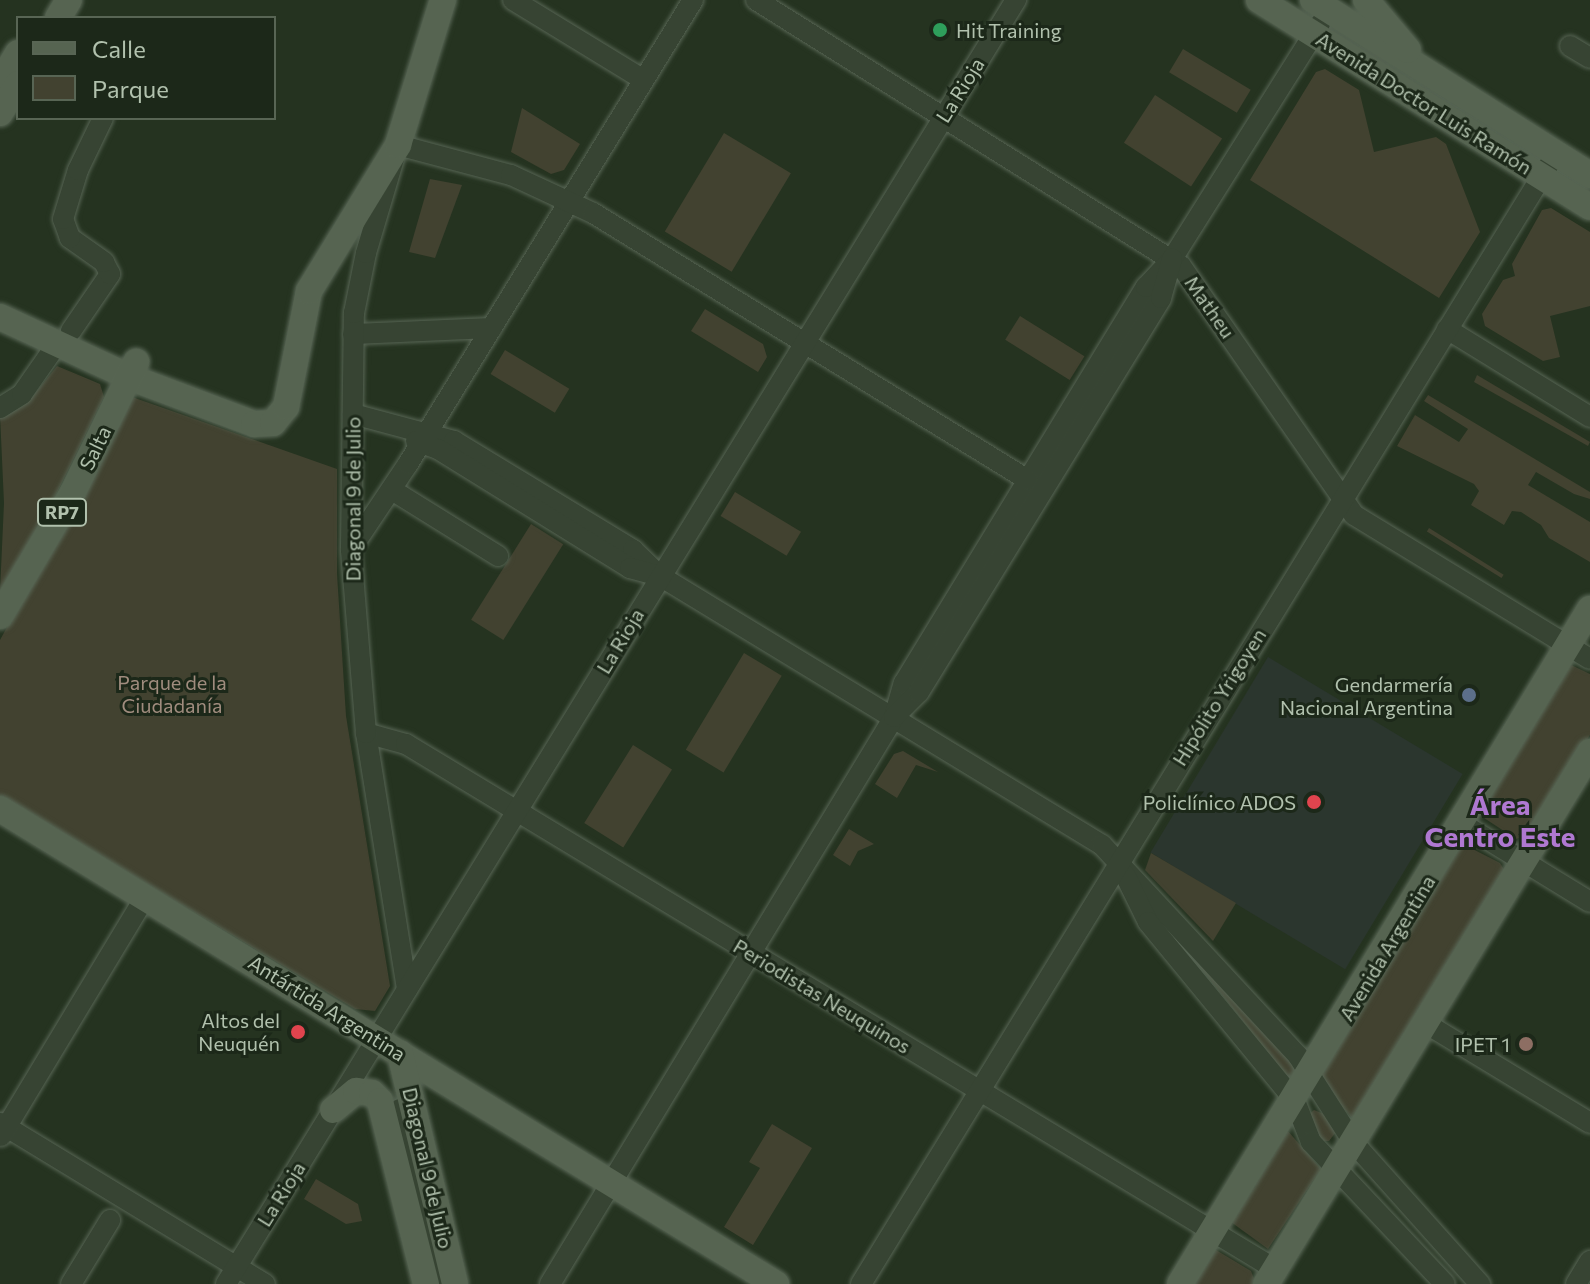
<!DOCTYPE html>
<html>
<head>
<meta charset="utf-8">
<style>
  body { margin:0 }
  #map { position:relative; width:1590px; height:1284px; overflow:hidden; background:#253320; font-family:Commissioner,sans-serif }
  div>[style] { position:absolute }
  .medical>* { inset:0; background:#2b362e; transform-origin:0 0 }
  .green>* { inset:0; background:#424230; transform-origin:0 0 }
  .roads { filter:drop-shadow(0 0 2px #576554) drop-shadow(0 0 2px #576554) }
  .minor>* { height:20px; margin:-10px; padding:0 10px; transform-origin:10px; border-radius:10px; background:#374433 }
  .major>* { height:26px; margin:-13px; padding:0 13px; transform-origin:13px; border-radius:13px; background:#566451 }
  .dots>* { width:22px; height:22px; translate:-50% -50%; box-sizing:border-box; border:4px solid #1c2819; border-radius:50% }
  span { translate:-50% -50%; white-space:nowrap; text-align:center; line-height:1.15; -webkit-text-stroke:6px #1c2819; paint-order:stroke }
  .shield-label span { padding:2px 6px; background:#1c2819; border:2px solid; border-radius:6px; -webkit-text-stroke-width:0 }
  .shield-label { font-size:18px; color:#b1c1ad; font-weight:700 }
  .poi-label { font-size:20px; color:#b1c1ad }
  .left { translate:0 -50%; text-align:left }
  .right { translate:-100% -50%; text-align:right }
  .street-label { font-size:20px; color:#b1c1ad }
  .park-label { font-size:20px; color:#a08c7e }
  .district-label { font-size:28px; color:#af78d1; font-weight:700 }
  .legend { position:absolute; left:16px; top:16px; width:260px; height:104px; box-sizing:border-box; background:#1c2819; border:2px solid #586554; margin:0; padding:10px 14px; list-style:none; font-size:24px; color:#b1c1ad }
  .legend li { display:flex; align-items:center; gap:16px; height:40px }
  .legend b { width:40px; border:2px solid #586554 }
</style>
</head>
<body>
<div id="map">
  <div class="medical">
    <div style="left:1268px;top:657px;width:227px;height:228px;rotate:31deg"></div>
  </div>
  <div class="green">
    <div style="left:1183px;top:49px;width:79px;height:27px;rotate:31deg"></div>
    <div style="clip-path:polygon(1325px 69px,1359px 90px,1374px 152px,1436px 137px,1446px 144px,1480px 232px,1439px 298px,1250px 180px,1316px 72px)"></div>
    <div style="left:1155px;top:95px;width:80px;height:57px;rotate:33deg"></div>
    <div style="clip-path:polygon(522px 108px,580px 144px,564px 170px,551px 174px,511px 152px)"></div>
    <div style="left:724px;top:133px;width:78px;height:115px;rotate:31deg"></div>
    <div style="clip-path:polygon(430px 179px,462px 185px,435px 258px,409px 252px)"></div>
    <div style="clip-path:polygon(1551px 208px,1590px 232px,1590px 306px,1550px 316px,1560px 357px,1543px 361px,1485px 326px,1482px 314px,1503px 280px,1515px 276px,1512px 264px,1542px 210px)"></div>
    <div style="clip-path:polygon(705px 309px,763px 344px,767px 357px,758px 372px,691px 331px)"></div>
    <div style="left:1020px;top:316px;width:76px;height:28px;rotate:32deg"></div>
    <div style="left:505px;top:350px;width:75px;height:28px;rotate:31deg"></div>
    <div style="clip-path:polygon(57px 366px,100px 384px,104px 397px,51px 505px,0 591px,4px 503px,0 415px,28px 402px)"></div>
    <div style="clip-path:polygon(1477px 375px,1590px 442px,1588px 446px,1474px 382px)"></div>
    <div style="clip-path:polygon(1428px 395px,1590px 492px,1590px 499px,1574px 494px,1536px 472px,1528px 485px,1590px 522px,1590px 562px,1549px 538px,1541px 525px,1521px 512px,1512px 511px,1504px 525px,1471px 505px,1479px 491px,1474px 484px,1397px 446px,1415px 415px,1459px 442px,1468px 429px,1424px 401px)"></div>
    <div style="clip-path:polygon(132px 397px,337px 469px,337px 574px,346px 716px,390px 986px,375px 1011px,355px 1009px,0 796px,0 640px)"></div>
    <div style="left:735px;top:492px;width:77px;height:28px;rotate:31deg"></div>
    <div style="left:531px;top:524px;width:38px;height:113px;rotate:32deg"></div>
    <div style="left:1429px;top:528px;width:88px;height:4px;rotate:32deg"></div>
    <div style="left:744px;top:653px;width:44px;height:113px;rotate:31deg"></div>
    <div style="clip-path:polygon(1569px 664px,1590px 674px,1590px 735px,1529px 835px,1516px 839px,1478px 814px)"></div>
    <div style="left:633px;top:745px;width:46px;height:92px;rotate:32deg"></div>
    <div style="clip-path:polygon(903px 751px,938px 772px,916px 765px,897px 798px,875px 784px,894px 754px)"></div>
    <div style="clip-path:polygon(849px 829px,874px 844px,858px 851px,850px 866px,833px 855px)"></div>
    <div style="clip-path:polygon(1461px 843px,1500px 863px,1505px 871px,1353px 1119px,1322px 1084px,1322px 1071px)"></div>
    <div style="clip-path:polygon(1151px 853px,1236px 903px,1213px 941px,1145px 870px)"></div>
    <div style="clip-path:polygon(1153px 908px,1298px 1066px,1289px 1079px)"></div>
    <div style="clip-path:polygon(1314px 1110px,1324px 1114px,1336px 1132px,1329px 1141px,1322px 1141px,1306px 1117px)"></div>
    <div style="clip-path:polygon(772px 1124px,812px 1148px,753px 1245px,724px 1227px,760px 1168px,749px 1162px)"></div>
    <div style="clip-path:polygon(1287px 1130px,1321px 1169px,1268px 1249px,1231px 1222px)"></div>
    <div style="clip-path:polygon(316px 1179px,358px 1204px,362px 1221px,346px 1224px,304px 1199px)"></div>
    <div style="clip-path:polygon(1216px 1250px,1251px 1271px,1256px 1284px,1186px 1284px,1209px 1251px)"></div>
  </div>
  <div class="roads">
    <div class="minor">
      <div style="left:513px;top:0;width:153px;rotate:31.4deg"></div>
      <div style="left:756px;top:0;width:501px;rotate:32.04deg"></div>
      <div style="left:1181px;top:266px;width:303px;rotate:55.2deg"></div>
      <div style="left:1354px;top:515px;width:276px;rotate:31.4deg"></div>
      <div style="left:1570px;top:46px;width:23px;rotate:31deg"></div>
      <div style="left:1447px;top:329px;width:168px;rotate:31.6deg"></div>
      <div style="left:71px;top:331px;width:69px;rotate:-55.6deg"></div>
      <div style="left:110px;top:274px;width:13px;rotate:-117deg"></div>
      <div style="left:104px;top:262px;width:42px;rotate:-144.8deg"></div>
      <div style="left:70px;top:238px;width:20px;rotate:-110deg"></div>
      <div style="left:63px;top:219px;width:51px;rotate:-73deg"></div>
      <div style="left:78px;top:170px;width:58px;rotate:-64.3deg"></div>
      <div style="left:353px;top:334px;width:139px;rotate:-2.5deg"></div>
      <div style="left:0;top:408px;width:26px;rotate:-32deg"></div>
      <div style="left:22px;top:394px;width:61px;rotate:-55deg"></div>
      <div style="left:353px;top:414px;width:105px;rotate:15deg"></div>
      <div style="left:454px;top:441px;width:210px;rotate:31.3deg"></div>
      <div style="left:633px;top:550px;width:37px;rotate:44deg"></div>
      <div style="left:660px;top:576px;width:517px;rotate:31.32deg"></div>
      <div style="left:1102px;top:845px;width:288px;rotate:47.1deg"></div>
      <div style="left:1298px;top:1056px;width:102px;rotate:57.4deg"></div>
      <div style="left:1353px;top:1142px;width:191px;rotate:48.2deg"></div>
      <div style="left:416px;top:441px;width:23px;rotate:20deg"></div>
      <div style="left:438px;top:449px;width:226px;rotate:31.8deg"></div>
      <div style="left:630px;top:568px;width:31px;rotate:15deg"></div>
      <div style="left:392px;top:490px;width:125px;rotate:31.9deg"></div>
      <div style="left:351px;top:549px;width:102px;rotate:-56.2deg"></div>
      <div style="left:408px;top:464px;width:545px;rotate:-58.44deg"></div>
      <div style="left:894px;top:717px;width:35px;rotate:-74deg"></div>
      <div style="left:904px;top:683px;width:464px;rotate:-58.6deg"></div>
      <div style="left:1146px;top:287px;width:38px;rotate:-47deg"></div>
      <div style="left:1172px;top:259px;width:278px;rotate:-57.8deg"></div>
      <div style="left:366px;top:733px;width:41px;rotate:15.4deg"></div>
      <div style="left:406px;top:744px;width:1015px;rotate:31.14deg"></div>
      <div style="left:1461px;top:823px;width:151px;rotate:31.5deg"></div>
      <div style="left:1125px;top:875px;width:52px;rotate:63.9deg"></div>
      <div style="left:1148px;top:922px;width:232px;rotate:50.6deg"></div>
      <div style="left:1295px;top:1101px;width:44px;rotate:68.7deg"></div>
      <div style="left:1311px;top:1142px;width:195px;rotate:46.7deg"></div>
      <div style="left:407px;top:989px;width:259px;rotate:-99.1deg"></div>
      <div style="left:366px;top:733px;width:185px;rotate:-94.7deg"></div>
      <div style="left:351px;top:549px;width:236px;rotate:-89.3deg"></div>
      <div style="left:354px;top:313px;width:61px;rotate:-78.7deg"></div>
      <div style="left:366px;top:253px;width:113px;rotate:-73.5deg"></div>
      <div style="left:398px;top:145px;width:117px;rotate:14.9deg"></div>
      <div style="left:511px;top:175px;width:90px;rotate:24.9deg"></div>
      <div style="left:593px;top:213px;width:510px;rotate:31.54deg"></div>
      <div style="left:1425px;top:1023px;width:193px;rotate:31.2deg"></div>
      <div style="left:400px;top:1109px;width:180px;rotate:76.8deg"></div>
      <div style="left:0;top:1123px;width:310px;rotate:31.3deg"></div>
      <div style="left:1px;top:1136px;width:280px;rotate:-58.9deg"></div>
      <div style="left:71px;top:1284px;width:75px;rotate:-58.6deg"></div>
      <div style="left:226px;top:1284px;width:1508px;rotate:-58.4deg"></div>
      <div style="left:550px;top:1284px;width:663px;rotate:-58.75deg"></div>
      <div style="left:894px;top:717px;width:35px;rotate:-45deg"></div>
      <div style="left:919px;top:692px;width:462px;rotate:-58.4deg"></div>
      <div style="left:1161px;top:298px;width:41px;rotate:-74.2deg"></div>
      <div style="left:861px;top:1284px;width:1312px;rotate:-58.43deg"></div>
      <div style="left:1576px;top:1284px;width:27px;rotate:-59deg"></div>
    </div>
    <div class="major">
      <div style="left:1259px;top:0;width:390px;rotate:32deg"></div>
      <div style="left:1313px;top:0;width:328px;rotate:32.3deg"></div>
      <div style="left:1366px;top:0;width:65px;rotate:50deg"></div>
      <div style="left:58px;top:18px;width:21px;rotate:-59deg"></div>
      <div style="left:0;top:83px;width:35px;rotate:-59deg"></div>
      <div style="left:0;top:113px;width:34px;rotate:-58deg"></div>
      <div style="left:0;top:317px;width:142px;rotate:24.9deg"></div>
      <div style="left:129px;top:377px;width:134px;rotate:20.6deg"></div>
      <div style="left:254px;top:424px;width:19px;rotate:-3deg"></div>
      <div style="left:273px;top:423px;width:21px;rotate:-51deg"></div>
      <div style="left:286px;top:407px;width:118px;rotate:-78.8deg"></div>
      <div style="left:309px;top:291px;width:171px;rotate:-58.6deg"></div>
      <div style="left:398px;top:145px;width:152px;rotate:-72.8deg"></div>
      <div style="left:0;top:616px;width:142px;rotate:-59.5deg"></div>
      <div style="left:72px;top:494px;width:147px;rotate:-64.1deg"></div>
      <div style="left:0;top:809px;width:910px;rotate:31.47deg"></div>
      <div style="left:400px;top:1053px;width:237px;rotate:76.6deg"></div>
      <div style="left:333px;top:1110px;width:30px;rotate:-40deg"></div>
      <div style="left:356px;top:1091px;width:16px;rotate:7deg"></div>
      <div style="left:372px;top:1093px;width:11px;rotate:45deg"></div>
      <div style="left:380px;top:1101px;width:189px;rotate:75.9deg"></div>
      <div style="left:1180px;top:1284px;width:790px;rotate:-58.73deg"></div>
      <div style="left:1266px;top:1284px;width:623px;rotate:-58.66deg"></div>
    </div>
  </div>
  <div class="dots">
    <div style="left:940px;top:30px;background:#2e9e5b"></div>
    <div style="left:1469px;top:695px;background:#5c6f8a"></div>
    <div style="left:1314px;top:802px;background:#e0444e"></div>
    <div style="left:298px;top:1032px;background:#e0444e"></div>
    <div style="left:1526px;top:1044px;background:#8d6e63"></div>
  </div>
  <div class="shield-label">
    <span style="left:62px;top:512px">RP7</span>
  </div>
  <div class="poi-label">
    <span class="left" style="left:956px;top:30px">Hit Training</span>
    <span class="right" style="left:1453px;top:696px">Gendarmería<br>Nacional Argentina</span>
    <span class="right" style="left:1296px;top:802px">Policlínico ADOS</span>
    <span class="right" style="left:280px;top:1032px">Altos del<br>Neuquén</span>
    <span class="right" style="left:1510px;top:1044px">IPET 1</span>
  </div>
  <div class="street-label">
    <span style="left:960px;top:90px;rotate:-58deg">La Rioja</span>
    <span style="left:1424px;top:103px;rotate:32deg">Avenida Doctor Luis Ramón</span>
    <span style="left:1210px;top:307px;rotate:55deg">Matheu</span>
    <span style="left:95px;top:448px;rotate:-64deg">Salta</span>
    <span style="left:353px;top:499px;rotate:-90deg">Diagonal 9 de Julio</span>
    <span style="left:620px;top:641px;rotate:-59deg">La Rioja</span>
    <span style="left:1219px;top:697px;rotate:-58deg">Hipólito Yrigoyen</span>
    <span style="left:1387px;top:948px;rotate:-59deg">Avenida Argentina</span>
    <span style="left:822px;top:996px;rotate:31deg">Periodistas Neuquinos</span>
    <span style="left:327px;top:1008px;rotate:32deg">Antártida Argentina</span>
    <span style="left:428px;top:1168px;rotate:77deg">Diagonal 9 de Julio</span>
    <span style="left:281px;top:1194px;rotate:-58deg">La Rioja</span>
  </div>
  <div class="park-label">
    <span style="left:172px;top:694px">Parque de la<br>Ciudadanía</span>
  </div>
  <div class="district-label">
    <span style="left:1500px;top:820px">Área<br>Centro Este</span>
  </div>
  <ul class="legend">
  <li><b style="height:10px;background:#566451"></b>Calle</li>
  <li><b style="height:22px;background:#424230"></b>Parque</li>
  </ul>
</div>
</body>
</html>
